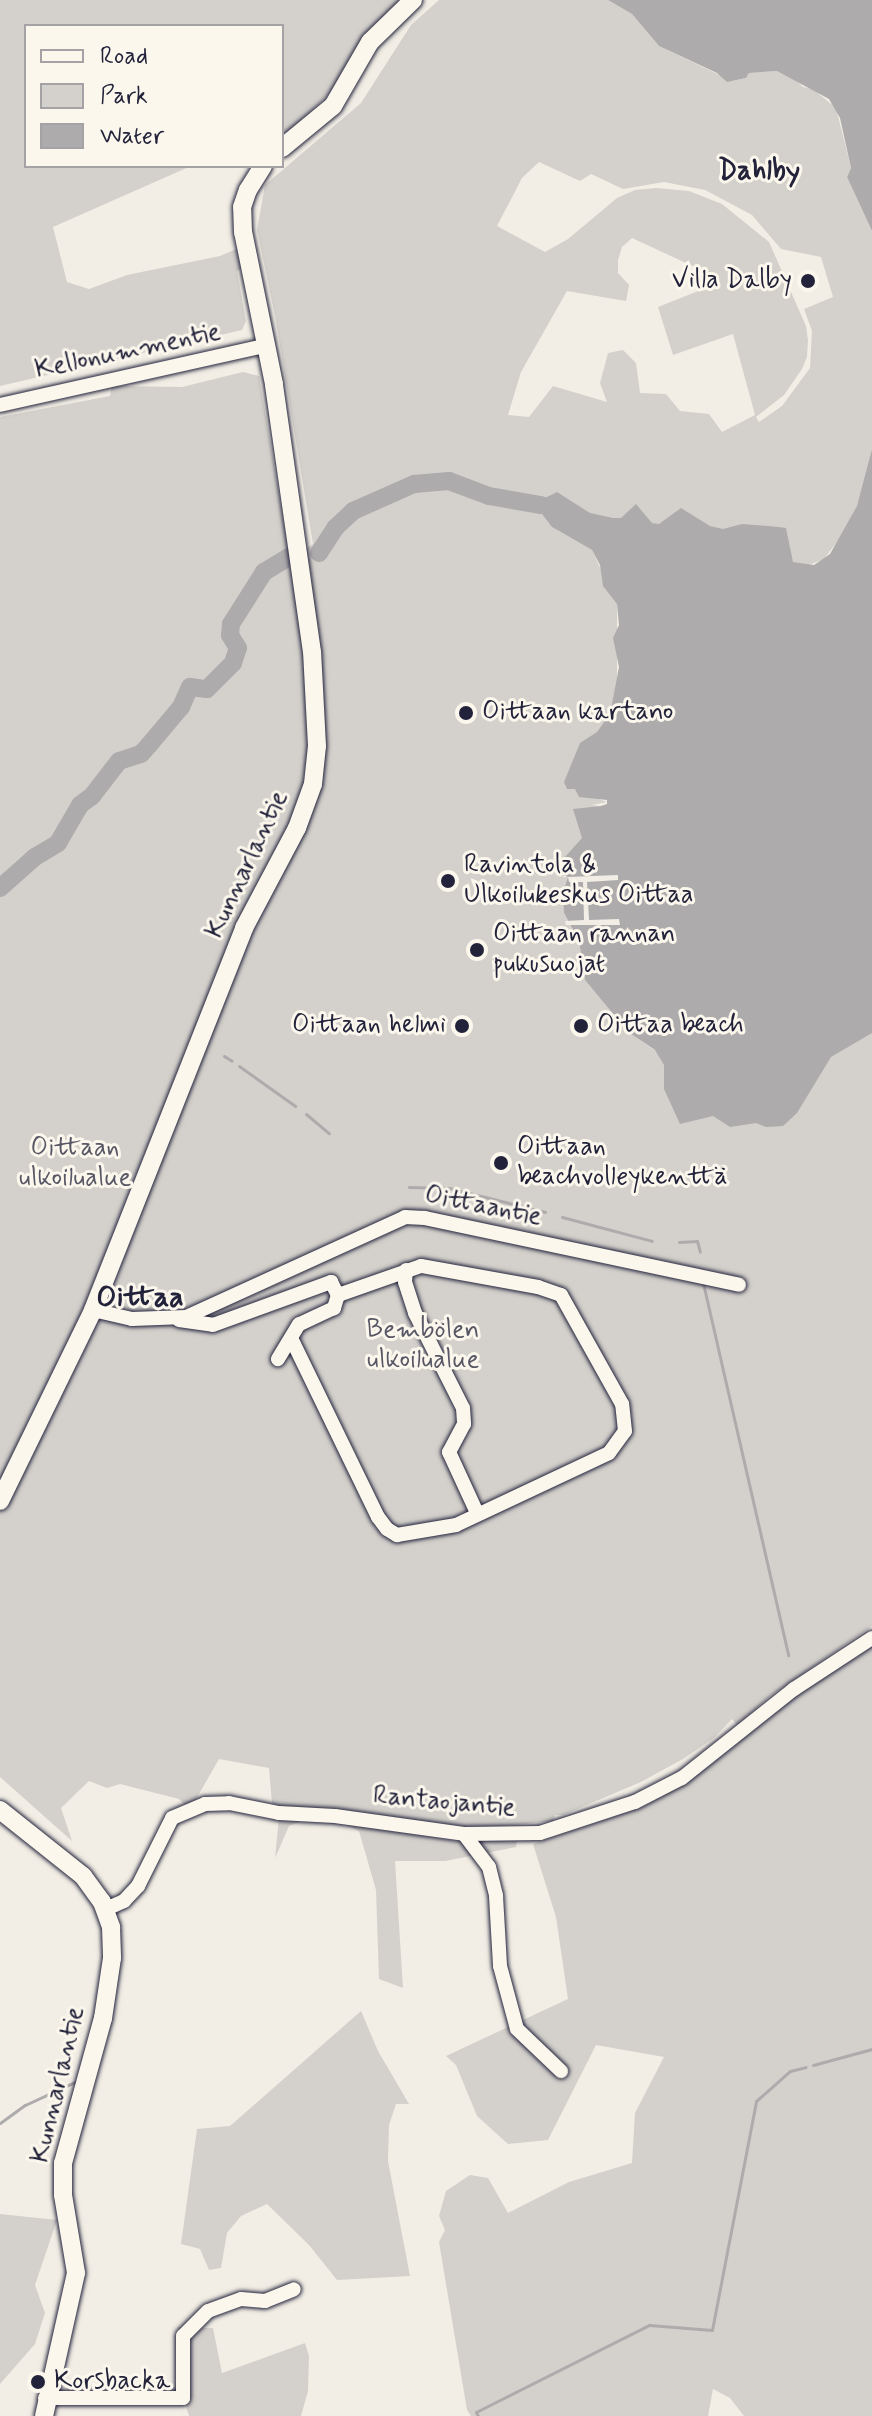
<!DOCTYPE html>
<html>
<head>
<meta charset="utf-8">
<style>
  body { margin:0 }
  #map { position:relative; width:872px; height:2416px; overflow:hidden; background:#f2eee5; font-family:Mynerve,sans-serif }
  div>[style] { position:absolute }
  .green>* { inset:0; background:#d4d1cc }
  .water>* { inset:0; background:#aeabad }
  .pier>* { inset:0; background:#f2eee5 }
  .stream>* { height:3px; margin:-1.5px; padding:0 1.5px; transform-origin:1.5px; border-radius:1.5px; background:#aeabad }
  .river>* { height:18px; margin:-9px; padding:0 9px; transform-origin:9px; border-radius:9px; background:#aeabad }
  .roads { filter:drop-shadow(0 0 2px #22223b) drop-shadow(0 0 2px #22223b) }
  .minor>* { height:14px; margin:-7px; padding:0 7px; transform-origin:7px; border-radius:7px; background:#fbf7ec }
  .major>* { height:18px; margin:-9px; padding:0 9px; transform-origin:9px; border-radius:9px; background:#fbf7ec }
  .dots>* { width:22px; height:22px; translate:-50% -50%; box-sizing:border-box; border:4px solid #fbf7ec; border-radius:50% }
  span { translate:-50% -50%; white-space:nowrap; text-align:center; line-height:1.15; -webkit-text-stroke:6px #fbf7ec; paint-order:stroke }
  .poi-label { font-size:26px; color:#22223b }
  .right { translate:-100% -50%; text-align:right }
  .left { translate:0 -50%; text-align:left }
  .street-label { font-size:26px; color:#22223b }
  .park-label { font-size:26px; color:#575766 }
  .neighbourhood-label { font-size:28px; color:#22223b; font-weight:700 }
  .quarter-label { font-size:30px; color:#22223b; font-weight:700 }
  .legend { position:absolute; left:24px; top:24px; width:260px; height:144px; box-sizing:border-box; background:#fbf7ec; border:2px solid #a4a2a5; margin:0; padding:10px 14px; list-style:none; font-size:24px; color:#22223b }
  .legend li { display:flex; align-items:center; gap:16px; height:40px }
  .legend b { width:40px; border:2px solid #a4a2a5 }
</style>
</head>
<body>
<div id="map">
  <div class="green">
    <div style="clip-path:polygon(0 0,403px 0,333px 90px,282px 139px,282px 26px,26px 26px,26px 166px,191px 166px,53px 227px,67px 282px,89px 289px,127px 275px,220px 256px,241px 247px,241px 269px,237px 271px,246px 321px,242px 330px,0 386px)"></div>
    <div style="clip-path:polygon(evenodd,439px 0,608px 0,632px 14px,659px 46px,732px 81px,746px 78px,749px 73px,777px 71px,792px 76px,803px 87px,813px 89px,836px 108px,851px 168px,847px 177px,872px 231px,872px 449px,860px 501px,840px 538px,824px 559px,806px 566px,793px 563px,743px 566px,543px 499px,539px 510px,557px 530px,592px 550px,617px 604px,617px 678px,638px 702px,583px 793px,607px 802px,592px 805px,599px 806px,568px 874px,562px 877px,568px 877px,564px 913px,579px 941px,585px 980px,628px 1032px,654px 1050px,818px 1070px,845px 1040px,872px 1026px,872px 1626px,770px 1696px,737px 1725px,732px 1719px,714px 1738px,683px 1759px,641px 1782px,563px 1815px,555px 1815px,553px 1821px,473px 1829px,281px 1807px,272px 1803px,269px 1768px,219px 1759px,195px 1801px,186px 1806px,179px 1799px,120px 1784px,107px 1788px,89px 1781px,61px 1808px,72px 1841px,0 1777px,0 417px,110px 396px,112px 386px,182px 387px,243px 372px,259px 376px,290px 559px,313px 544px,275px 316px,257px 230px,265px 185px,361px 103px,411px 25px,439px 0,539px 162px,580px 181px,591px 174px,623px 189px,664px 182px,705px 190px,752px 215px,781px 249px,821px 257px,833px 297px,804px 309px,812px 331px,810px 368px,782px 406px,759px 422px,756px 417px,784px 395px,802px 369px,807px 357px,808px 340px,806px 326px,769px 242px,722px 204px,689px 191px,656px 188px,635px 190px,617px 198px,568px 239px,545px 252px,497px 226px,522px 178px,539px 162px,439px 0,632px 238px,714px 276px,716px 284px,658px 307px,673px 355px,733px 334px,755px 415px,722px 432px,709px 414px,680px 411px,666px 394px,640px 393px,636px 363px,623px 350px,608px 353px,600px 383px,607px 402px,553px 386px,529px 417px,508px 415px,521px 372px,567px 291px,626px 301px,629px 285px,618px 273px,618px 260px,622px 247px,632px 238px)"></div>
    <div style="clip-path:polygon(872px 1644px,872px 2416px,744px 2416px,730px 2398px,713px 2389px,708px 2416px,471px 2416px,467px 2410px,439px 2242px,445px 2230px,439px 2216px,446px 2191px,470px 2175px,488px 2178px,508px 2213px,569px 2182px,632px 2163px,635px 2113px,664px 2057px,596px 2045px,548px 2140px,508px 2144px,477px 2116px,456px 2065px,446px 2056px,568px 1999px,556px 1917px,533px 1844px,640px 1808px,687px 1783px,779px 1706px)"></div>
    <div style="clip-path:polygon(279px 1818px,356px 1825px,455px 1841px,517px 1841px,516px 1847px,445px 1861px,395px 1861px,403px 1988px,379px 1979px,376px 1890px,359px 1831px,346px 1825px,301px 1821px,289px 1826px,275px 1858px)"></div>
    <div style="clip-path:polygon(361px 2011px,378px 2051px,409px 2104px,396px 2104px,389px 2125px,388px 2161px,410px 2276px,337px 2280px,309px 2245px,267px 2204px,241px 2216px,227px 2233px,221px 2268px,209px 2270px,200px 2249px,181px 2244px,197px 2129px,230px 2126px)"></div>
    <div style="clip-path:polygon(0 2214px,57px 2220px,35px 2285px,45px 2313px,35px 2344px,0 2384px)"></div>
    <div style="clip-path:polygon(178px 2327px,213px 2328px,222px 2373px,305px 2343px,309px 2356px,308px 2391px,301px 2416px,189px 2416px,181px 2390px)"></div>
  </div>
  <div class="water">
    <div style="clip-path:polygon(608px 0,872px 0,872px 231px,847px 177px,851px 168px,840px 118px,829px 99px,777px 71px,749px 73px,746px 78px,727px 82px,717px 73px,659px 46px,632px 14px)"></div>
    <div style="clip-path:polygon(872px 449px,872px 1033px,831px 1057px,797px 1113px,783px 1126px,766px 1127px,756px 1123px,730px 1127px,713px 1116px,680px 1124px,664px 1089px,664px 1065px,655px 1050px,628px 1032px,585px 980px,579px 941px,564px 913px,563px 893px,568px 877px,561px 874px,567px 874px,564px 872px,565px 857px,582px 838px,573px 809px,601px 806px,607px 804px,607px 800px,579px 797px,575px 789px,567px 789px,564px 782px,580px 743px,597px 732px,610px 714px,619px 667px,613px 638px,619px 625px,617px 604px,603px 586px,600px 565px,592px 550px,552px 527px,539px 510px,543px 499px,557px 492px,590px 513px,613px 518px,621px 518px,636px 504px,652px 523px,659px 524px,681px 508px,710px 526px,723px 529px,742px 524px,779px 527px,786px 528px,793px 562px,814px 565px,830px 554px,857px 506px)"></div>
  </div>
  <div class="pier">
    <div style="clip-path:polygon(618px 875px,618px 880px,587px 882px,589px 920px,619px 919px,620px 925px,566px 925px,565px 921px,584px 920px,583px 882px,569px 882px,568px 877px)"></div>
  </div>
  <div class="stream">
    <div style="left:224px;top:1056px;width:9px;rotate:32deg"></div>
    <div style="left:239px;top:1066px;width:69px;rotate:35.5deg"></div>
    <div style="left:306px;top:1114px;width:30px;rotate:40deg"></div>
    <div style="left:409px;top:1187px;width:40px;rotate:1.4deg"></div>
    <div style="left:449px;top:1188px;width:99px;rotate:14deg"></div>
    <div style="left:562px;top:1217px;width:93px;rotate:14.9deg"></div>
    <div style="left:679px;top:1242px;width:18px;rotate:-3deg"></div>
    <div style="left:697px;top:1241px;width:11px;rotate:75deg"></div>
    <div style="left:703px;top:1283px;width:382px;rotate:77.1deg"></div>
    <div style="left:813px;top:2065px;width:61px;rotate:-15.2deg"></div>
    <div style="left:0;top:2123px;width:31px;rotate:-36deg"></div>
    <div style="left:25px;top:2105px;width:57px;rotate:-24.8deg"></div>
    <div style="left:478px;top:2416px;width:4px;rotate:-117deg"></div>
    <div style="left:476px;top:2412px;width:194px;rotate:-26.7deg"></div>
    <div style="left:649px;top:2325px;width:63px;rotate:4.5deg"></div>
    <div style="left:712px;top:2330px;width:233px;rotate:-79.1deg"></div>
    <div style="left:756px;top:2101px;width:45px;rotate:-41.4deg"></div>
    <div style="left:790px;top:2071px;width:16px;rotate:-14deg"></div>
  </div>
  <div class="river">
    <div style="left:319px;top:553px;width:30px;rotate:-57deg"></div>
    <div style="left:335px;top:528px;width:25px;rotate:-43deg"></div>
    <div style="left:353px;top:511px;width:67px;rotate:-23.9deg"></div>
    <div style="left:414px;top:484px;width:35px;rotate:-5deg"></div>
    <div style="left:449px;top:481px;width:43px;rotate:20.6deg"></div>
    <div style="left:489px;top:496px;width:53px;rotate:9.8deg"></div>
    <div style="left:0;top:888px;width:47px;rotate:-41.5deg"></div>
    <div style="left:35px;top:857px;width:27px;rotate:-31deg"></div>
    <div style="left:58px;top:843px;width:44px;rotate:-59.9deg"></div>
    <div style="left:80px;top:805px;width:15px;rotate:-37deg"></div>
    <div style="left:92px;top:796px;width:44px;rotate:-52.4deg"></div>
    <div style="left:119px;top:761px;width:23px;rotate:-18deg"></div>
    <div style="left:141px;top:754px;width:12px;rotate:-48deg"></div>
    <div style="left:149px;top:745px;width:50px;rotate:-49.9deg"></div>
    <div style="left:181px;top:707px;width:22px;rotate:-66deg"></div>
    <div style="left:190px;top:687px;width:17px;rotate:7deg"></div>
    <div style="left:207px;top:689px;width:37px;rotate:-45deg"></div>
    <div style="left:233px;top:663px;width:16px;rotate:-72deg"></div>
    <div style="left:238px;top:648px;width:15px;rotate:-122deg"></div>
    <div style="left:230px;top:635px;width:11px;rotate:-85deg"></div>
    <div style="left:231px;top:624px;width:62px;rotate:-57.6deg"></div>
    <div style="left:264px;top:572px;width:29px;rotate:-31deg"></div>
  </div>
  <div class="roads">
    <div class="minor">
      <div style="left:0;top:405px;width:271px;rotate:-12.6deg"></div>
      <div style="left:406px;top:1270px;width:12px;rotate:95deg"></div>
      <div style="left:405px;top:1282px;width:33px;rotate:72deg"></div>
      <div style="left:415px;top:1313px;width:106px;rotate:63.2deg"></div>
      <div style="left:463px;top:1408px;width:16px;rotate:86deg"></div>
      <div style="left:464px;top:1424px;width:32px;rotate:118deg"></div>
      <div style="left:449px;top:1452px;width:67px;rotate:65.3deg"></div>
      <div style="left:93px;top:1310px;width:40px;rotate:13deg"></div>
      <div style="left:132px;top:1319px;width:54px;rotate:-2.1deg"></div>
      <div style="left:186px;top:1317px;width:241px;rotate:-24.5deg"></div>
      <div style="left:405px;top:1217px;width:20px;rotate:3deg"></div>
      <div style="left:425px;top:1218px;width:321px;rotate:12deg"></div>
      <div style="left:179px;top:1320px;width:34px;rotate:8deg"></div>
      <div style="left:213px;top:1325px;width:126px;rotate:-20deg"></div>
      <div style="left:331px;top:1282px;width:15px;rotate:62deg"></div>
      <div style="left:338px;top:1295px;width:14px;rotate:107deg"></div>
      <div style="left:334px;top:1308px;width:38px;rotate:155deg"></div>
      <div style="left:299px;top:1324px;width:41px;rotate:121deg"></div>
      <div style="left:292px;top:1340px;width:197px;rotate:64.1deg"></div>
      <div style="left:378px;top:1517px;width:15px;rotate:53deg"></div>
      <div style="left:387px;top:1529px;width:12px;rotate:31deg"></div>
      <div style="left:397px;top:1535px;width:60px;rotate:-9.6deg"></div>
      <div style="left:456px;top:1525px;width:169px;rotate:-25.2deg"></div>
      <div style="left:609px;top:1453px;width:27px;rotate:-54deg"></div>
      <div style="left:625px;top:1431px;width:27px;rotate:-96deg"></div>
      <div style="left:622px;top:1404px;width:125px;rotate:-119.2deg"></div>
      <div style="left:561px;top:1295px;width:24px;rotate:-161deg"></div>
      <div style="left:538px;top:1287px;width:119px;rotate:-169.8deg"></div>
      <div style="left:421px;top:1266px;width:88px;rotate:160.7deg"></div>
      <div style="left:464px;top:1834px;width:41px;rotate:52.9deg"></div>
      <div style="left:489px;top:1867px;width:30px;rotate:76deg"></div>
      <div style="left:496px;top:1896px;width:70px;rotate:86.7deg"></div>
      <div style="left:500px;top:1966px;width:65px;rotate:74.9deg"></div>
      <div style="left:517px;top:2029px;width:61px;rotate:43.7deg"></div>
      <div style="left:106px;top:1909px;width:20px;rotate:-24deg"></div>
      <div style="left:124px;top:1901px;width:21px;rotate:-47deg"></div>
      <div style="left:138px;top:1886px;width:76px;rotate:-63.4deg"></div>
      <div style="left:172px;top:1818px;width:36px;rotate:-23deg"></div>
      <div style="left:205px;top:1804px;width:24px;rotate:-2deg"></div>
      <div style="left:229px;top:1803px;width:51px;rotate:11.3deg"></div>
      <div style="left:279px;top:1813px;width:56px;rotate:3.1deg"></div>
      <div style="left:335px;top:1816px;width:130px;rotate:7.9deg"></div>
      <div style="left:464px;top:1834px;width:76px;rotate:-0.8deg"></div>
      <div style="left:540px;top:1833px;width:100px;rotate:-18.1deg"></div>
      <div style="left:635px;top:1802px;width:53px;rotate:-27.1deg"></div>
      <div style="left:682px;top:1778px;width:143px;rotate:-38.5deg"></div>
      <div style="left:794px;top:1689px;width:93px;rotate:-33.2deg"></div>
      <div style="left:45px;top:2398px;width:138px"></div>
      <div style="left:183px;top:2398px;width:62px;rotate:-90deg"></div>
      <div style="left:183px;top:2336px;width:35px;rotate:-45deg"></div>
      <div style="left:208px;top:2311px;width:35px;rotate:-20deg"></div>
      <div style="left:241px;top:2299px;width:24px;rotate:5deg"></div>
      <div style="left:265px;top:2301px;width:31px;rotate:-22deg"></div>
    </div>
    <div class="major">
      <div style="left:282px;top:148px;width:66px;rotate:-39.5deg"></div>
      <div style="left:333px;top:106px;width:74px;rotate:-60deg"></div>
      <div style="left:370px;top:42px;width:60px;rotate:-44.3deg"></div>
      <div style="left:0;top:1501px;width:212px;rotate:-64deg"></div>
      <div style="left:93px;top:1310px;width:411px;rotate:-68.4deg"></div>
      <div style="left:244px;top:928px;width:113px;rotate:-62.1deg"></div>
      <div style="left:297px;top:828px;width:47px;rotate:-70deg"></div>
      <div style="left:313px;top:784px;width:38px;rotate:-84deg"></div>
      <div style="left:317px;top:746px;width:94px;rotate:-93deg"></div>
      <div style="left:312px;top:652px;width:271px;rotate:-98.1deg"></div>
      <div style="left:274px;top:384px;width:155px;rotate:-101.5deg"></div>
      <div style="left:243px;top:232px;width:25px;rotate:-92deg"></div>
      <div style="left:242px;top:207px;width:18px;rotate:-71deg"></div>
      <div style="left:248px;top:190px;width:28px;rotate:-58deg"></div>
      <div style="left:0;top:1810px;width:106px;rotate:38.5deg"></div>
      <div style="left:83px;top:1876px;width:32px;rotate:54deg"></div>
      <div style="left:102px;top:1902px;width:27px;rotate:70deg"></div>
      <div style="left:111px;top:1927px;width:31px;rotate:88deg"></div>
      <div style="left:112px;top:1958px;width:61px;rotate:98.5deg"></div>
      <div style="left:103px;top:2018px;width:150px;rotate:105.4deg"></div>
      <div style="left:63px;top:2163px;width:32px;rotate:90deg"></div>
      <div style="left:63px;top:2195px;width:79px;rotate:80.5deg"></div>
      <div style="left:76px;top:2273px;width:147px;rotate:102.6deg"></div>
    </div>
  </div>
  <div class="dots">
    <div style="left:808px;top:281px;background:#22223b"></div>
    <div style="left:466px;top:713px;background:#22223b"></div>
    <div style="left:448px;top:881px;background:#22223b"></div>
    <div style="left:477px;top:950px;background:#22223b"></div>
    <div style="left:462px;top:1026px;background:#22223b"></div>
    <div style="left:581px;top:1026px;background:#22223b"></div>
    <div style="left:501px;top:1163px;background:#22223b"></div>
    <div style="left:38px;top:2382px;background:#22223b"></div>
  </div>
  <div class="poi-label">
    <span class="right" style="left:792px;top:281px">Villa Dalby</span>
    <span class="left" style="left:482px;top:713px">Oittaan kartano</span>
    <span class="left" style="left:464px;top:881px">Ravintola &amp;<br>Ulkoilukeskus Oittaa</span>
    <span class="left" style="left:493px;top:950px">Oittaan rannan<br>pukusuojat</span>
    <span class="right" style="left:446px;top:1026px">Oittaan helmi</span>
    <span class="left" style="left:597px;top:1026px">Oittaa beach</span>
    <span class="left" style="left:517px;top:1163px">Oittaan<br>beachvolleykenttä</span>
    <span class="left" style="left:54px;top:2382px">Korsbacka</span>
  </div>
  <div class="street-label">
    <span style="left:128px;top:352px;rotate:-12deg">Kellonummentie</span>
    <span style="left:248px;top:865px;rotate:-65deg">Kunnarlantie</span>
    <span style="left:483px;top:1207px;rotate:11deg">Oittaantie</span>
    <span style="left:444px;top:1803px;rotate:5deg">Rantaojantie</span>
    <span style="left:59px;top:2085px;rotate:-77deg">Kunnarlantie</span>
  </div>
  <div class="park-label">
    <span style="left:75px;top:1164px">Oittaan<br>ulkoilualue</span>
    <span style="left:423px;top:1346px">Bembölen<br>ulkoilualue</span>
  </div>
  <div class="neighbourhood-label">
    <span style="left:759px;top:172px">Dahlby</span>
  </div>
  <div class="quarter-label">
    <span style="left:140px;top:1298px">Oittaa</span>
  </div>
  <ul class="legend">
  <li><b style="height:10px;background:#fbf7ec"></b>Road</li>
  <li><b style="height:22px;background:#d4d1cc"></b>Park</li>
  <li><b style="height:22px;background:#aeabad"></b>Water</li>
  </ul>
</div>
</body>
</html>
